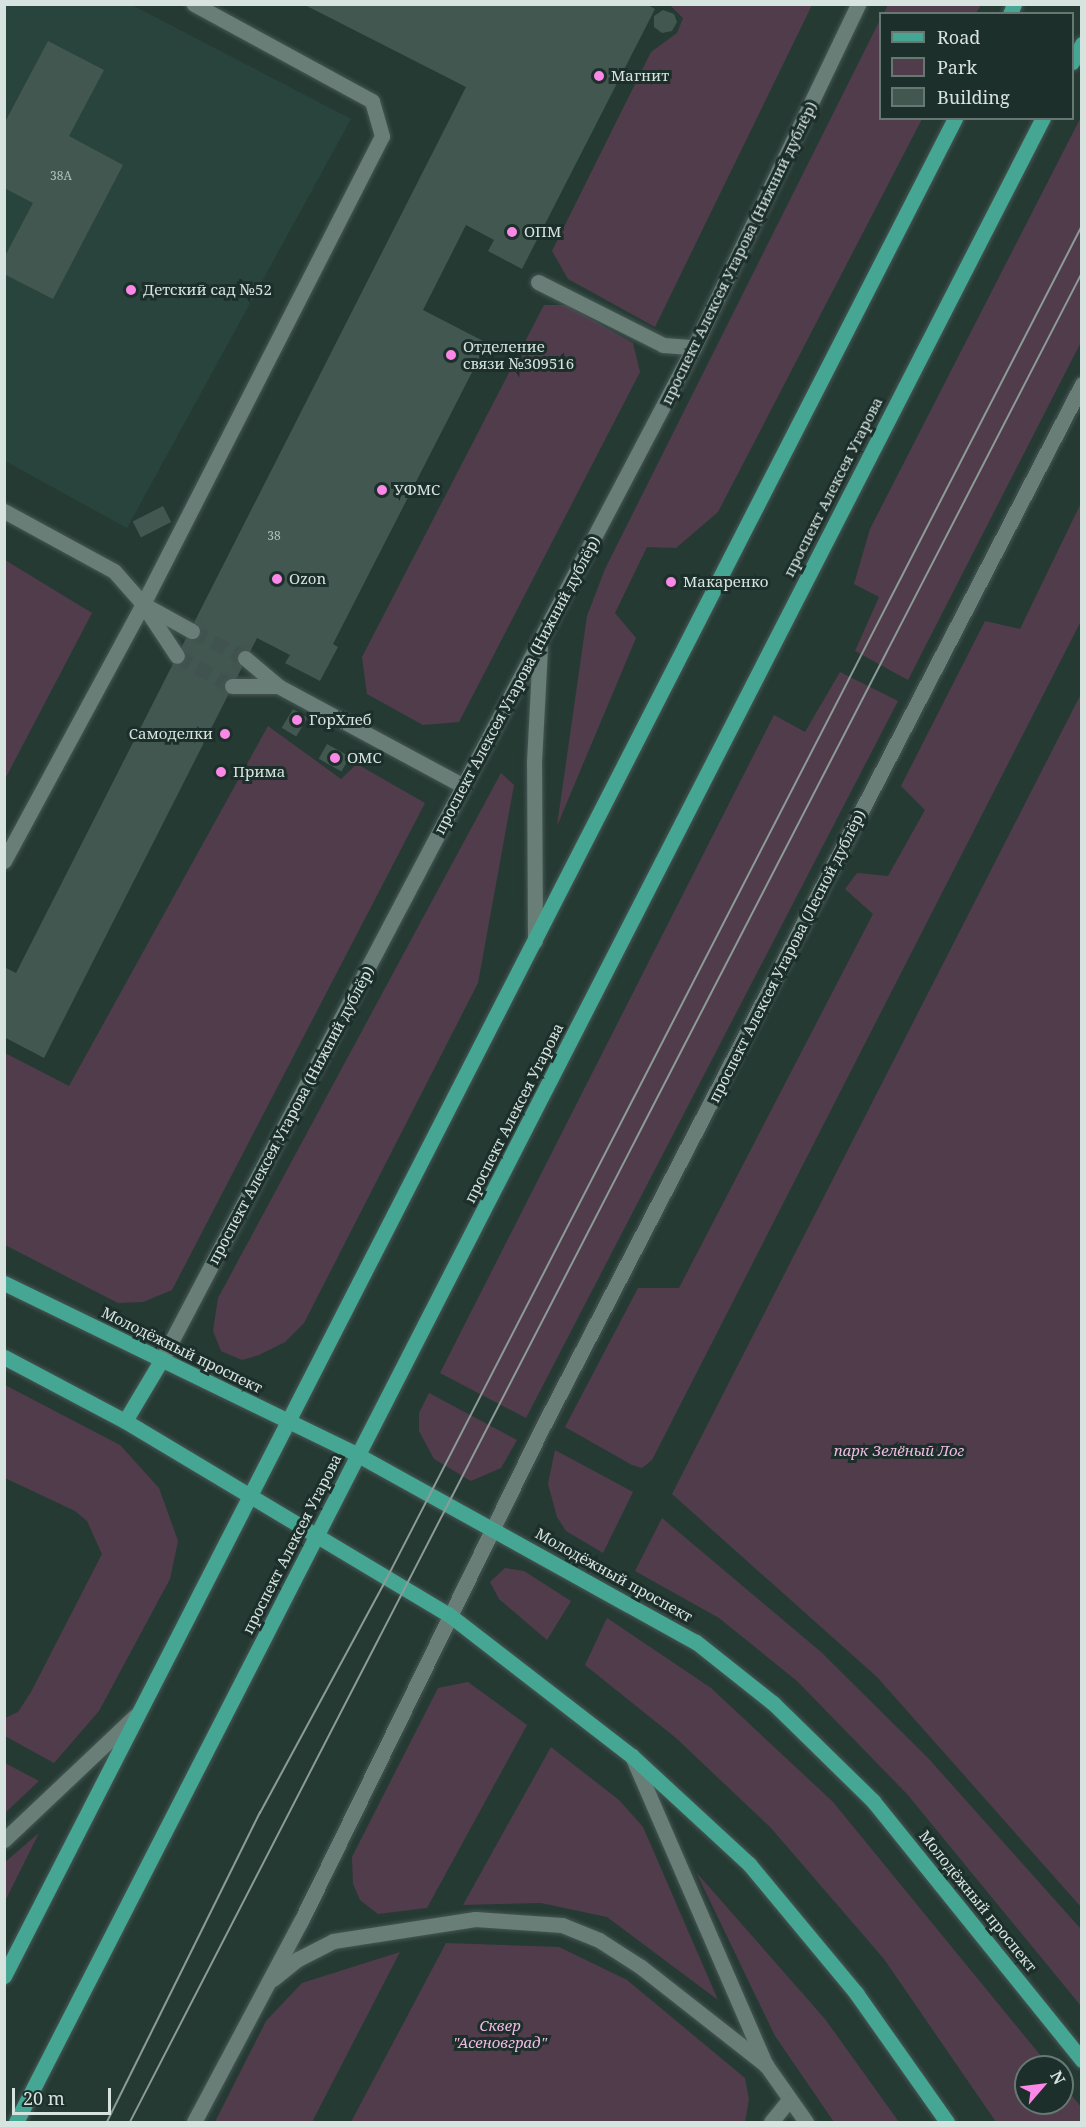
<!DOCTYPE html>
<html>
<head>
<meta charset="utf-8">
<style>
  body { margin:0 }
  #map { position:relative; width:1086px; height:2127px; overflow:hidden; background:#263a34; font-family:"Noto Serif",serif }
  div>[style] { position:absolute }
  .built>* { inset:0; background:#28443c }
  .green>* { inset:0; background:#513c4c }
  .building>* { inset:0; background:#435751; transform-origin:0 0 }
  .minor-tunnel>* { height:15px; margin-top:-7.5px; transform-origin:0; background:repeating-linear-gradient(90deg,#41534e 0 15px,transparent 0 23px) }
  .roads { filter:drop-shadow(0 0 2px #465753) drop-shadow(0 0 2px #465753) }
  .minor>* { height:15px; margin:-7.5px; padding:0 7.5px; transform-origin:7.5px; border-radius:7.5px; background:#687e77 }
  .major>* { height:15px; margin:-7.5px; padding:0 7.5px; transform-origin:7.5px; border-radius:7.5px; background:#45a793 }
  .tram>* { height:1.5px; margin:-0.75px; padding:0 0.75px; transform-origin:0.75px; border-radius:0.75px; background:#8c9b97 }
  .dots>* { width:16px; height:16px; translate:-50% -50%; box-sizing:border-box; border:3px solid #1c2f2a; border-radius:50% }
  span { translate:-50% -50%; white-space:nowrap; text-align:center; line-height:1.15; -webkit-text-stroke:6px #1c2f2a; paint-order:stroke }
  .number-label { font-size:12px; color:#b2c0bc }
  .number-label span { -webkit-text-stroke-width:0 }
  .poi-label { font-size:15px; color:#d7e3df }
  .left { translate:0 -50%; text-align:left }
  .right { translate:-100% -50%; text-align:right }
  .street-label { font-size:15px; color:#d7e3df }
  .park-label { font-size:15px; color:#f0bae4; font-style:italic }
  .frame { position:absolute; inset:0; border:6px solid #d7e3df; pointer-events:none }
  .legend { position:absolute; left:879px; top:12px; width:195px; height:108px; box-sizing:border-box; background:#1c2f2a; border:2px solid #677772; margin:0; padding:8px 10px; list-style:none; font-size:18px; color:#d7e3df }
  .legend li { display:flex; align-items:center; gap:12px; height:30px }
  .legend b { width:30px; border:2px solid #677772 }
  .north { position:absolute; left:1014px; top:2055px; width:60px; height:60px; box-sizing:border-box; background:#1c2f2a; border:2px solid #677772; border-radius:50%; rotate:62deg; font-size:16px; font-weight:700; line-height:24px; text-align:center; color:#d7e3df }
  .north::after { content:''; display:block; margin:auto; width:21px; height:27px; background:#fb87e6; clip-path:polygon(50% 0,100% 100%,50% 72%,0 100%) }
  .scale { position:absolute; left:12px; top:2088px; width:99px; height:27px; box-sizing:border-box; border:3px solid #d7e3df; border-top:0; padding-left:8px; font-size:18px; line-height:21px; white-space:nowrap; color:#d7e3df; -webkit-text-stroke:4px #1c2f2a; paint-order:stroke }
</style>
</head>
<body>
<div id="map">
  <div class="built">
    <div style="clip-path:polygon(4px 5px,132px 5px,351px 119px,127px 528px,5px 461px)"></div>
  </div>
  <div class="green">
    <div style="clip-path:polygon(670px 5px,812px 5px,655px 327px,568px 279px,552px 251px,651px 52px,677px 33px,683px 18px)"></div>
    <div style="clip-path:polygon(888px 5px,888px 4px,981px 5px,976px 13px,884px 13px)"></div>
    <div style="clip-path:polygon(880px 20px,880px 118px,922px 119px,718px 512px,676px 548px,647px 547px,615px 613px,636px 638px,557px 826px,587px 616px,605px 569px)"></div>
    <div style="clip-path:polygon(1081px 117px,1081px 342px,908px 680px,855px 651px,879px 597px,854px 584px,870px 529px)"></div>
    <div style="clip-path:polygon(544px 305px,567px 305px,633px 343px,640px 372px,459px 722px,423px 725px,367px 694px,362px 657px)"></div>
    <div style="clip-path:polygon(1081px 503px,1081px 621px,652px 1460px,642px 1468px,632px 1465px,565px 1427px,638px 1288px,679px 1288px,873px 914px,845px 889px,857px 873px,888px 876px,925px 810px,901px 786px,985px 621px,1020px 629px)"></div>
    <div style="clip-path:polygon(5px 560px,92px 613px,5px 779px)"></div>
    <div style="clip-path:polygon(840px 672px,898px 701px,526px 1418px,440px 1373px,774px 715px,805px 732px)"></div>
    <div style="clip-path:polygon(1081px 694px,1081px 1907px,877px 1677px,672px 1494px)"></div>
    <div style="clip-path:polygon(268px 726px,341px 779px,357px 764px,425px 803px,172px 1290px,143px 1302px,118px 1303px,5px 1245px,5px 1053px,69px 1086px)"></div>
    <div style="clip-path:polygon(501px 773px,514px 785px,478px 983px,304px 1323px,285px 1342px,259px 1355px,242px 1360px,221px 1351px,213px 1331px,218px 1298px)"></div>
    <div style="clip-path:polygon(5px 1385px,120px 1445px,159px 1488px,178px 1541px,170px 1579px,99px 1711px,54px 1763px,5px 1736px,5px 1718px,18px 1712px,31px 1692px,102px 1554px,87px 1521px,75px 1511px,5px 1478px)"></div>
    <div style="clip-path:polygon(429px 1393px,517px 1440px,501px 1468px,471px 1481px,434px 1459px,419px 1431px,419px 1413px)"></div>
    <div style="clip-path:polygon(555px 1450px,633px 1492px,603px 1553px,566px 1531px,557px 1517px,548px 1484px)"></div>
    <div style="clip-path:polygon(662px 1518px,821px 1652px,928px 1758px,1080px 1928px,1081px 2006px,907px 1794px,797px 1681px,719px 1618px,635px 1571px)"></div>
    <div style="clip-path:polygon(505px 1568px,524px 1571px,571px 1601px,547px 1640px,499px 1599px,490px 1582px)"></div>
    <div style="clip-path:polygon(607px 1618px,711px 1688px,833px 1802px,1050px 2067px,1026px 2067px,1026px 2103px,1062px 2103px,1062px 2083px,1081px 2107px,1081px 2122px,996px 2122px,884px 1959px,771px 1828px,676px 1738px,585px 1665px)"></div>
    <div style="clip-path:polygon(468px 1682px,527px 1725px,427px 1908px,378px 1914px,360px 1900px,353px 1884px,352px 1857px,438px 1688px)"></div>
    <div style="clip-path:polygon(551px 1747px,619px 1800px,643px 1827px,718px 2000px,607px 1917px,541px 1903px,463px 1905px)"></div>
    <div style="clip-path:polygon(5px 1763px,39px 1781px,5px 1813px)"></div>
    <div style="clip-path:polygon(39px 1833px,5px 1901px,5px 1862px)"></div>
    <div style="clip-path:polygon(696px 1872px,825px 2019px,899px 2122px,834px 2122px,775px 2036px)"></div>
    <div style="clip-path:polygon(446px 1943px,559px 1947px,627px 1980px,745px 2078px,749px 2099px,745px 2122px,351px 2122px)"></div>
    <div style="clip-path:polygon(400px 1952px,312px 2122px,215px 2122px,266px 2021px,302px 1983px)"></div>
  </div>
  <div class="building">
    <div style="clip-path:polygon(303px 4px,646px 4px,655px 9px,522px 269px,488px 251px,494px 240px,466px 225px,423px 310px,487px 343px,333px 644px,338px 647px,320px 681px,285px 663px,290px 655px,257px 638px,44px 1058px,4px 1037px,4px 967px,16px 973px,466px 87px)"></div>
    <div style="clip-path:polygon(663px 10px,674px 14px,677px 22px,672px 31px,662px 33px,654px 27px,654px 16px)"></div>
    <div style="clip-path:polygon(48px 41px,104px 70px,69px 136px,123px 165px,53px 299px,4px 274px,4px 258px,33px 203px,4px 188px,4px 124px)"></div>
    <div style="left:163px;top:506px;width:18px;height:34px;rotate:63deg"></div>
    <div style="left:293px;top:709px;width:17px;height:22px;rotate:31deg"></div>
    <div style="left:327px;top:744px;width:26px;height:17px;rotate:29deg"></div>
  </div>
  <div class="minor-tunnel">
    <div style="left:192px;top:631px;width:59px;rotate:27deg"></div>
    <div style="left:177px;top:656px;width:63px;rotate:28.6deg"></div>
  </div>
  <div class="roads">
    <div class="minor">
      <div style="left:538px;top:282px;width:140px;rotate:26.7deg"></div>
      <div style="left:663px;top:345px;width:31px;rotate:4deg"></div>
      <div style="left:4px;top:511px;width:125px;rotate:28.6deg"></div>
      <div style="left:114px;top:571px;width:44px;rotate:48.7deg"></div>
      <div style="left:143px;top:604px;width:56px;rotate:28.9deg"></div>
      <div style="left:146px;top:609px;width:56px;rotate:56.6deg"></div>
      <div style="left:245px;top:658px;width:43px;rotate:40.3deg"></div>
      <div style="left:278px;top:686px;width:211px;rotate:28.3deg"></div>
      <div style="left:232px;top:686px;width:46px"></div>
      <div style="left:4px;top:861px;width:292px;rotate:-61.6deg"></div>
      <div style="left:143px;top:604px;width:525px;rotate:-62.95deg"></div>
      <div style="left:382px;top:136px;width:36px;rotate:-106deg"></div>
      <div style="left:372px;top:101px;width:203px;rotate:-151.4deg"></div>
      <div style="left:535px;top:941px;width:179px;rotate:-90.3deg"></div>
      <div style="left:534px;top:762px;width:114px;rotate:-87deg"></div>
      <div style="left:162px;top:1359px;width:1143px;rotate:-62.27deg"></div>
      <div style="left:694px;top:347px;width:380px;rotate:-64.4deg"></div>
      <div style="left:632px;top:1756px;width:337px;rotate:66.6deg"></div>
      <div style="left:766px;top:2065px;width:70px;rotate:54.9deg"></div>
      <div style="left:4px;top:1840px;width:180px;rotate:-43.4deg"></div>
      <div style="left:273px;top:1979px;width:32px;rotate:-39deg"></div>
      <div style="left:298px;top:1959px;width:39px;rotate:-27deg"></div>
      <div style="left:333px;top:1941px;width:144px;rotate:-8.8deg"></div>
      <div style="left:475px;top:1919px;width:87px;rotate:3.9deg"></div>
      <div style="left:562px;top:1925px;width:40px;rotate:22deg"></div>
      <div style="left:599px;top:1940px;width:50px;rotate:32.7deg"></div>
      <div style="left:641px;top:1967px;width:159px;rotate:38.1deg"></div>
      <div style="left:194px;top:2122px;width:228px;rotate:-62deg"></div>
      <div style="left:301px;top:1921px;width:544px;rotate:-63.95deg"></div>
      <div style="left:540px;top:1432px;width:1180px;rotate:-62.65deg"></div>
      <div style="left:771px;top:2122px;width:28px;rotate:-51deg"></div>
    </div>
    <div class="major">
      <div style="left:1010px;top:14px;width:11px;rotate:-68deg"></div>
      <div style="left:1072px;top:62px;width:21px;rotate:-61deg"></div>
      <div style="left:4px;top:1283px;width:394px;rotate:25.9deg"></div>
      <div style="left:358px;top:1455px;width:386px;rotate:29deg"></div>
      <div style="left:696px;top:1642px;width:98px;rotate:38.4deg"></div>
      <div style="left:773px;top:1703px;width:140px;rotate:44.4deg"></div>
      <div style="left:873px;top:1801px;width:333px;rotate:51.1deg"></div>
      <div style="left:4px;top:1357px;width:137px;rotate:27.9deg"></div>
      <div style="left:125px;top:1421px;width:376px;rotate:30.9deg"></div>
      <div style="left:448px;top:1614px;width:232px;rotate:37.7deg"></div>
      <div style="left:632px;top:1756px;width:159px;rotate:42.7deg"></div>
      <div style="left:749px;top:1864px;width:168px;rotate:50.3deg"></div>
      <div style="left:856px;top:1993px;width:158px;rotate:54.8deg"></div>
      <div style="left:125px;top:1421px;width:72px;rotate:-59.2deg"></div>
      <div style="left:4px;top:1976px;width:2087px;rotate:-62.89deg"></div>
      <div style="left:16px;top:2122px;width:2252px;rotate:-62.87deg"></div>
    </div>
  </div>
  <div class="tram">
    <div style="left:107px;top:2122px;width:345px;rotate:-63.7deg"></div>
    <div style="left:260px;top:1813px;width:265px;rotate:-61.6deg"></div>
    <div style="left:386px;top:1580px;width:1522px;rotate:-62.8deg"></div>
    <div style="left:130px;top:2122px;width:2080px;rotate:-62.76deg"></div>
  </div>
  <div class="dots">
    <div style="left:599px;top:76px;background:#fb87e6"></div>
    <div style="left:512px;top:232px;background:#fb87e6"></div>
    <div style="left:131px;top:290px;background:#fb87e6"></div>
    <div style="left:451px;top:355px;background:#fb87e6"></div>
    <div style="left:382px;top:490px;background:#fb87e6"></div>
    <div style="left:277px;top:579px;background:#fb87e6"></div>
    <div style="left:671px;top:582px;background:#fb87e6"></div>
    <div style="left:297px;top:720px;background:#fb87e6"></div>
    <div style="left:225px;top:734px;background:#fb87e6"></div>
    <div style="left:335px;top:758px;background:#fb87e6"></div>
    <div style="left:221px;top:772px;background:#fb87e6"></div>
  </div>
  <div class="number-label">
    <span style="left:61px;top:176px">38А</span>
    <span style="left:274px;top:536px">38</span>
  </div>
  <div class="poi-label">
    <span class="left" style="left:611px;top:76px">Магнит</span>
    <span class="left" style="left:524px;top:232px">ОПМ</span>
    <span class="left" style="left:143px;top:290px">Детский сад №52</span>
    <span class="left" style="left:463px;top:355px">Отделение<br>связи №309516</span>
    <span class="left" style="left:394px;top:490px">УФМС</span>
    <span class="left" style="left:289px;top:579px">Ozon</span>
    <span class="left" style="left:683px;top:582px">Макаренко</span>
    <span class="left" style="left:309px;top:720px">ГорХлеб</span>
    <span class="right" style="left:213px;top:734px">Самоделки</span>
    <span class="left" style="left:347px;top:758px">ОМС</span>
    <span class="left" style="left:233px;top:772px">Прима</span>
  </div>
  <div class="street-label">
    <span style="left:739px;top:253px;rotate:-64deg">проспект Алексея Угарова (Нижний дублёр)</span>
    <span style="left:833px;top:487px;rotate:-63deg">проспект Алексея Угарова</span>
    <span style="left:517px;top:685px;rotate:-62deg">проспект Алексея Угарова (Нижний дублёр)</span>
    <span style="left:787px;top:956px;rotate:-63deg">проспект Алексея Угарова (Лесной дублёр)</span>
    <span style="left:514px;top:1113px;rotate:-63deg">проспект Алексея Угарова</span>
    <span style="left:291px;top:1115px;rotate:-62deg">проспект Алексея Угарова (Нижний дублёр)</span>
    <span style="left:182px;top:1350px;rotate:26deg">Молодёжный проспект</span>
    <span style="left:292px;top:1544px;rotate:-63deg">проспект Алексея Угарова</span>
    <span style="left:614px;top:1575px;rotate:29deg">Молодёжный проспект</span>
    <span style="left:978px;top:1901px;rotate:51deg">Молодёжный проспект</span>
  </div>
  <div class="park-label">
    <span style="left:899px;top:1451px">парк Зелёный Лог</span>
    <span style="left:500px;top:2034px">Сквер<br>"Асеновград"</span>
  </div>
  <div class="frame"></div>
  <ul class="legend">
  <li><b style="height:8px;background:#45a793"></b>Road</li>
  <li><b style="height:16px;background:#513c4c"></b>Park</li>
  <li><b style="height:16px;background:#435751"></b>Building</li>
  </ul>
  <div class="north">N</div>
  <div class="scale">20 m</div>
</div>
</body>
</html>
